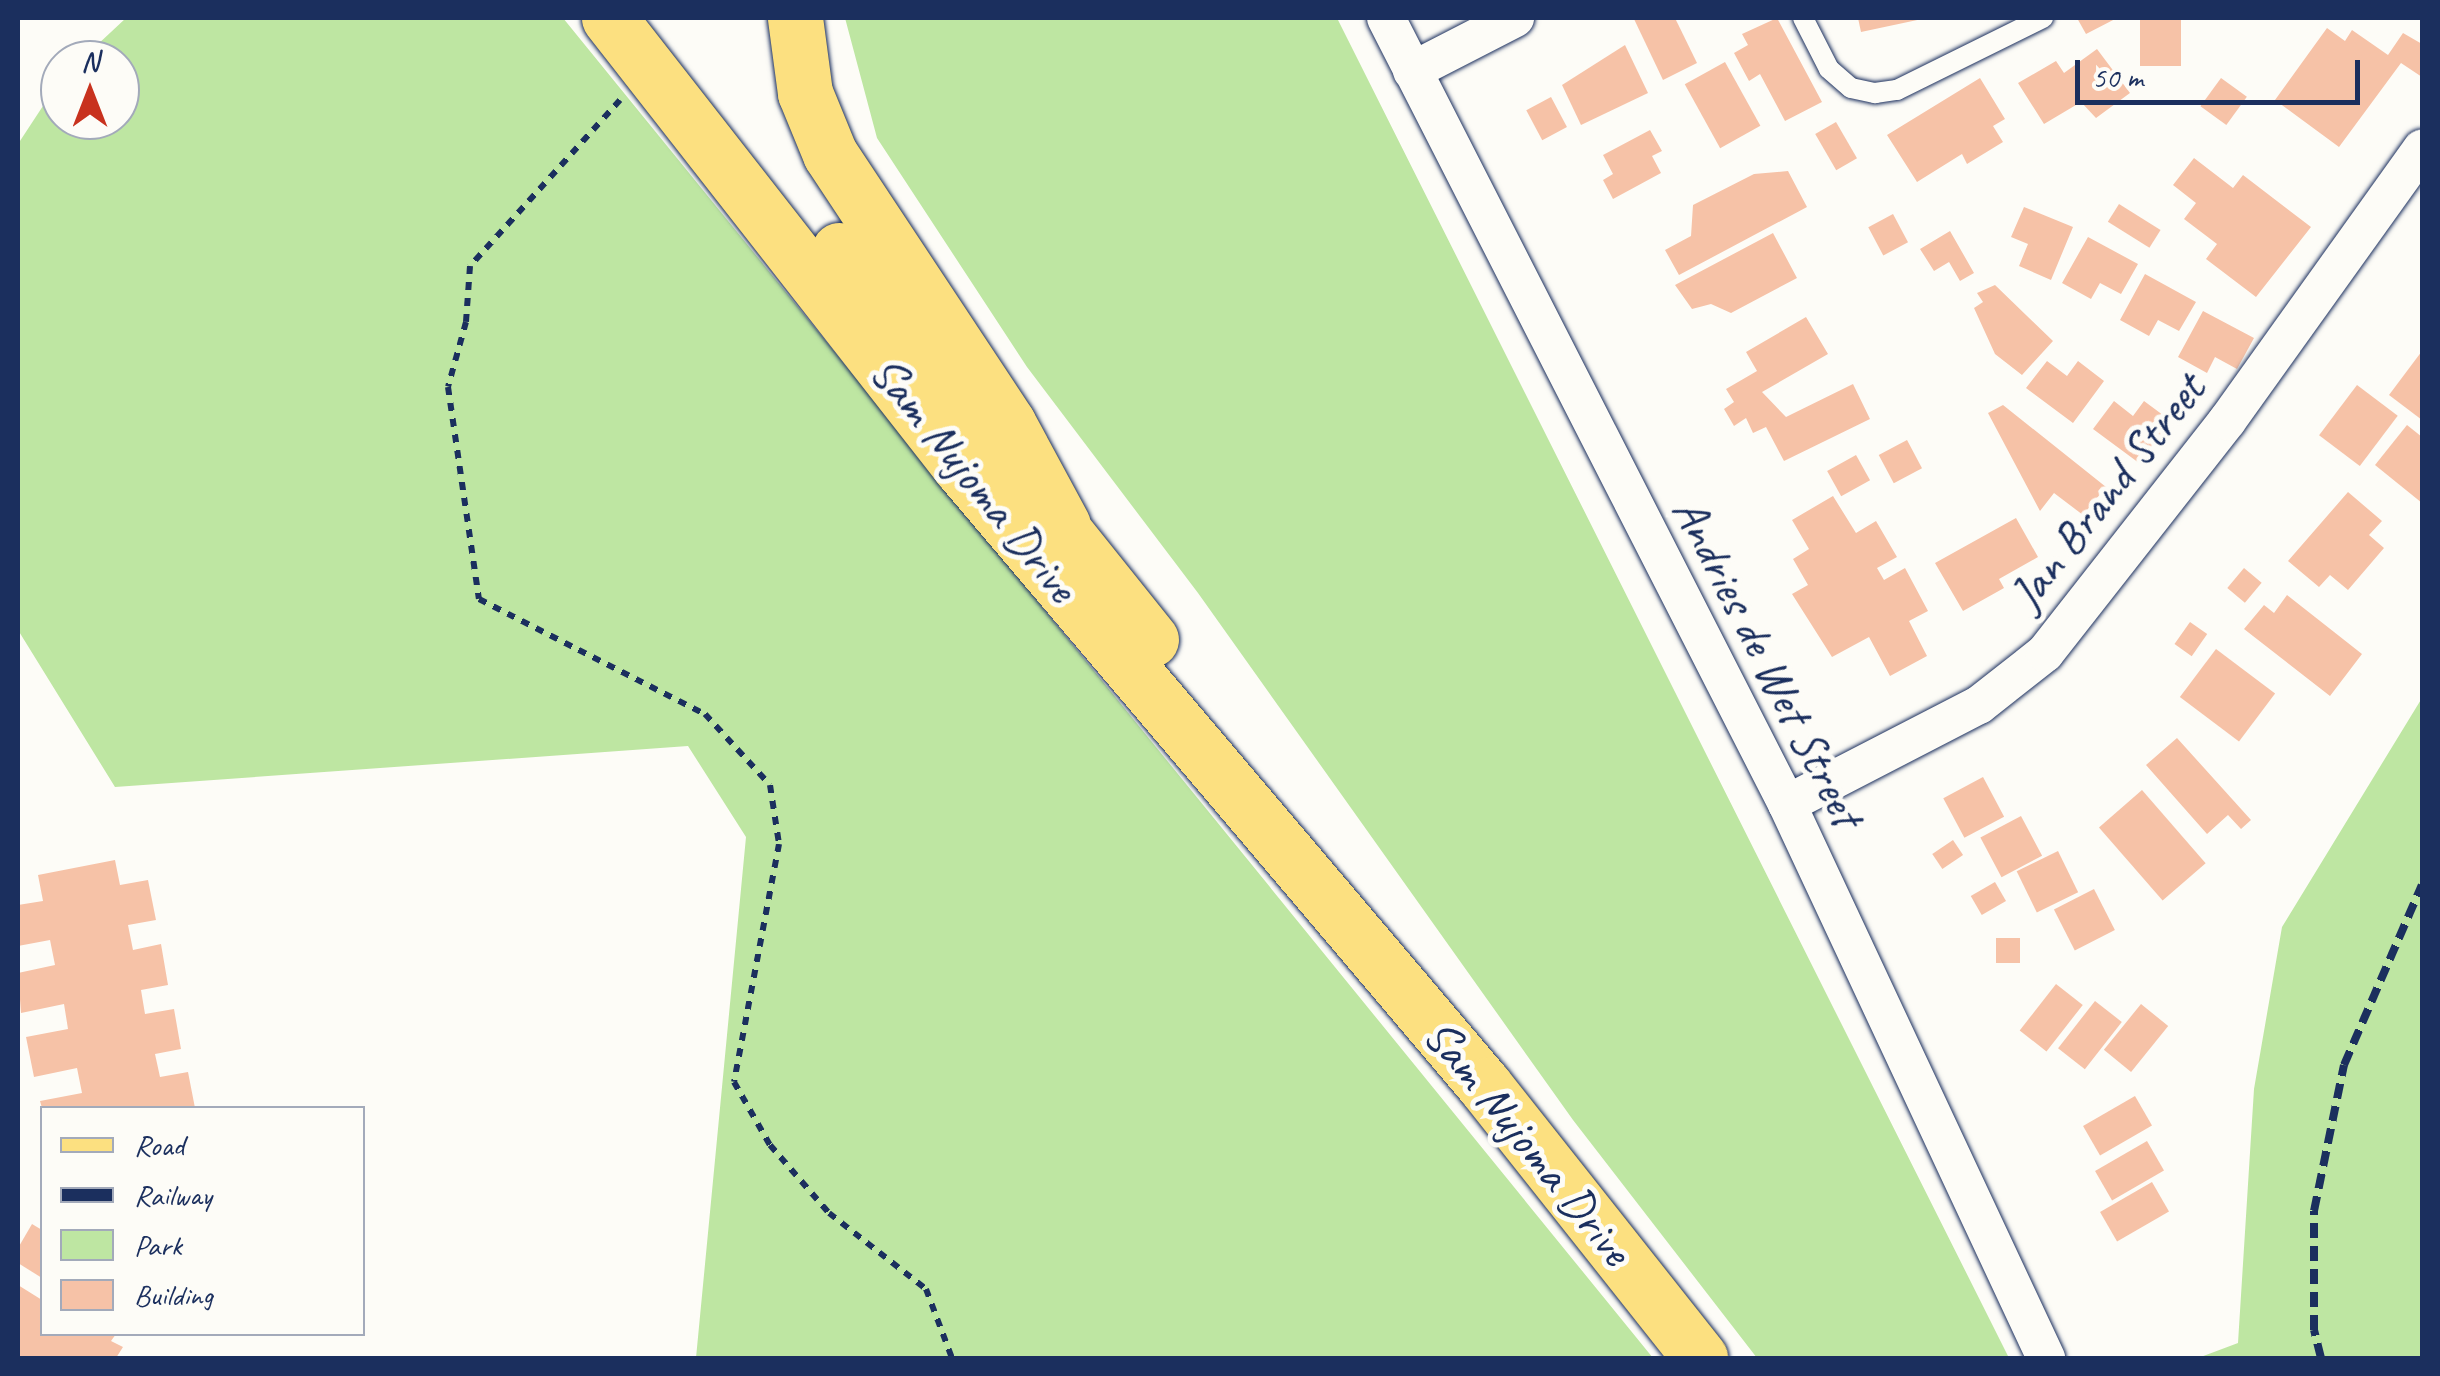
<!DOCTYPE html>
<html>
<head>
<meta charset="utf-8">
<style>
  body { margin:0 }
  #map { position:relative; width:2440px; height:1376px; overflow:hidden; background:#fdfcf7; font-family:Caveat,sans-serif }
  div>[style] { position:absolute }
  .green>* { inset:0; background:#bee6a2 }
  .building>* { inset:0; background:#f6c2a7; transform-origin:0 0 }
  .path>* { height:6px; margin-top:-3px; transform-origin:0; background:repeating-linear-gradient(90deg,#1b2f5e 0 8px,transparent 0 16px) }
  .roads { filter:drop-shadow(0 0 2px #1b2f5e) drop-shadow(0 0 2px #1b2f5e) }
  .lane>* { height:20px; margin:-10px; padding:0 10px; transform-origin:10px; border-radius:10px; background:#fdfcf7 }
  .street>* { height:38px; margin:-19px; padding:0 19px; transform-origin:19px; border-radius:19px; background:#fdfcf7 }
  .primary>* { height:55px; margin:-27.5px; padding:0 27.5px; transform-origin:27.5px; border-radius:27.5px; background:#fce080 }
  .highway>* { height:55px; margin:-27.5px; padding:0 27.5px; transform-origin:27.5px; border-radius:27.5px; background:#fce080 }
  .rail>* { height:8px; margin-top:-4px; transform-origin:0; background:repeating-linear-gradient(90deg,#1b2f5e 0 15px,transparent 0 23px) }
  span { translate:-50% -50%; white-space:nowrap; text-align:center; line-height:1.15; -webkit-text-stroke:10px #fdfcf7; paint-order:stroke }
  .street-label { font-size:48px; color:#1b2f5e }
  .frame { position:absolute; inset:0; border:20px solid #1b2f5e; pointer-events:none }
  .legend { position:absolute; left:40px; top:1106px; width:325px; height:230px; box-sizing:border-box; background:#fdfcf7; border:2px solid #a3aaba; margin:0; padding:12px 18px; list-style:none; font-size:30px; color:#1b2f5e }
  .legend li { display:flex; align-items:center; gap:20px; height:50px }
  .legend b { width:50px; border:2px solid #a3aaba }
  .north { position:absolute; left:40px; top:40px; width:100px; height:100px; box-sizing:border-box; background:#fdfcf7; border:2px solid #a3aaba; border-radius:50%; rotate:0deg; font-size:28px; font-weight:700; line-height:40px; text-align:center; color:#1b2f5e }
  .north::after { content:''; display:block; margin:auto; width:35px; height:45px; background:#c8321e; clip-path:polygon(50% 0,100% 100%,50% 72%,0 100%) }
  .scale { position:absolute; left:2075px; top:60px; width:285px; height:45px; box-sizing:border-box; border:5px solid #1b2f5e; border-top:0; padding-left:12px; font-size:30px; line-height:35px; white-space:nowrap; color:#1b2f5e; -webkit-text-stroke:8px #fdfcf7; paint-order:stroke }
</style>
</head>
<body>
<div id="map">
  <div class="green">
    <div style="clip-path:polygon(126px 18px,563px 18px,1653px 1358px,696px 1358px,746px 837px,688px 746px,115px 787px,18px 630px,18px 144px,60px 80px,60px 120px,120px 120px,120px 60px,81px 60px)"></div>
    <div style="clip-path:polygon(845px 18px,1337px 18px,2009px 1358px,1757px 1358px,1573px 1120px,1198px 593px,1027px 367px,877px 138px)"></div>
    <div style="clip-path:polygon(2422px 698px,2422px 1358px,2198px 1358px,2238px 1343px,2254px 1089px,2282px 927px)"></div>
  </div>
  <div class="building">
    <div style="clip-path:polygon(1675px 18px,1697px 63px,1663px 80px,1634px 19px)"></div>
    <div style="clip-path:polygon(1777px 18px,1822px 102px,1785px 121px,1760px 74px,1749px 81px,1734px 53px,1748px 45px,1742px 34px)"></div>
    <div style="clip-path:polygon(1858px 18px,1922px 18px,1922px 19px,1861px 32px)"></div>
    <div style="clip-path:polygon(2077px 18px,2117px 18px,2086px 34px)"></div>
    <div style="left:2140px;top:18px;width:41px;height:48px"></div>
    <div style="clip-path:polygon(2327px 28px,2345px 41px,2352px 30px,2388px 55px,2403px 33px,2422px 44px,2422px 77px,2401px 63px,2339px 147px,2275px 100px)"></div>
    <div style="clip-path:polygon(1625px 45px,1648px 93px,1581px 125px,1562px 85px)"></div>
    <div style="clip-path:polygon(2097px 49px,2130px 93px,2096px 118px,2081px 102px,2044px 124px,2018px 83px,2056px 61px,2064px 73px)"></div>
    <div style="left:1725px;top:62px;width:73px;height:46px;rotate:61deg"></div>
    <div style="clip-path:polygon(1980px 78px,2005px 119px,1993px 126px,2003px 142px,1967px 164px,1962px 154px,1917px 182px,1887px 135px)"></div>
    <div style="left:2221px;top:78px;width:32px;height:35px;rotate:36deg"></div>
    <div style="left:1551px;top:97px;width:34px;height:28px;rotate:62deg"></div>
    <div style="left:1836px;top:122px;width:42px;height:24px;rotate:60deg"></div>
    <div style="clip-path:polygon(1650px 130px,1662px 151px,1652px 156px,1661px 173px,1613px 199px,1603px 180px,1613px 174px,1603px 155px)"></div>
    <div style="clip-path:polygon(2194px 158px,2233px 188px,2243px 175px,2311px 227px,2256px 297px,2206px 259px,2217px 244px,2184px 219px,2196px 203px,2173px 185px)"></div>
    <div style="clip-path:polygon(1788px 171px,1807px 207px,1679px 275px,1665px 250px,1691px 236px,1693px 205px,1754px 174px)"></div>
    <div style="left:2119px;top:204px;width:49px;height:21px;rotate:32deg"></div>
    <div style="clip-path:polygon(2024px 207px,2073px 227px,2051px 280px,2019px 266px,2028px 244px,2011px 237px)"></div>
    <div style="left:1893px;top:214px;width:32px;height:28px;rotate:62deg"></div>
    <div style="clip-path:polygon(1950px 231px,1974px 273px,1960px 281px,1949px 262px,1934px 271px,1920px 249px)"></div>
    <div style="clip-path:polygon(1773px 233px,1797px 278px,1731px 313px,1711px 304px,1692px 309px,1675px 285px)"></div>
    <div style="clip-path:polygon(2088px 237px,2138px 264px,2121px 294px,2100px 283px,2091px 299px,2062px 283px)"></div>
    <div style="clip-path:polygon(2145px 274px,2196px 302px,2179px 331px,2158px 320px,2149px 336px,2120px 320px)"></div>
    <div style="clip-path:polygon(1995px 285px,2053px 341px,2022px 375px,1995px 354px,1974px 308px,1983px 302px,1977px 293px)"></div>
    <div style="clip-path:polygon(2203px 311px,2254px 338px,2237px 369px,2215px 357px,2207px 373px,2178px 357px)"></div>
    <div style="clip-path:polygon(1806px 317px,1828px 354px,1762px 392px,1786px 417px,1853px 384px,1870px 419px,1784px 461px,1766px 427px,1753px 433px,1746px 418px,1734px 426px,1724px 409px,1734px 402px,1726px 389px,1757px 371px,1746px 352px)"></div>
    <div style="clip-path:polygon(2422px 351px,2422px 420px,2389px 395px)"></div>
    <div style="clip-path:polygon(2047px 361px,2067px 376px,2078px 361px,2104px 381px,2073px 423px,2026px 388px)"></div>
    <div style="left:2357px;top:385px;width:51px;height:63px;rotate:37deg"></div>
    <div style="clip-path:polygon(2114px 401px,2133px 416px,2144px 401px,2171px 421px,2139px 463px,2093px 429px)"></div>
    <div style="clip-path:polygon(2003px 405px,2106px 487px,2083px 515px,2054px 493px,2040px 511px,1988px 413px)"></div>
    <div style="clip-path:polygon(2407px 425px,2422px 437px,2422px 503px,2375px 465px)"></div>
    <div style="left:1907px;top:440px;width:32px;height:32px;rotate:62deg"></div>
    <div style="left:1856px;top:455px;width:29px;height:33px;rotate:61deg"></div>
    <div style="clip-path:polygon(2348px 492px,2382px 521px,2369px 535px,2384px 548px,2348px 590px,2330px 575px,2319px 587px,2288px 561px)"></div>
    <div style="clip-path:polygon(1833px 496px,1856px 533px,1876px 521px,1897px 557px,1877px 568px,1884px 580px,1905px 568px,1928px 611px,1909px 621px,1927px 656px,1890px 676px,1869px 637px,1832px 657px,1792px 594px,1808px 585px,1793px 559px,1809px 549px,1792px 520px)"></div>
    <div style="clip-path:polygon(2016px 518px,2038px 557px,1999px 579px,2004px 588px,1963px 611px,1935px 563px)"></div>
    <div style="left:2244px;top:568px;width:23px;height:26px;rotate:40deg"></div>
    <div style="clip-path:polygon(2287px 595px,2362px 654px,2330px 696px,2244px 629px,2264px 605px,2274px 613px)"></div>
    <div style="left:2190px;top:622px;width:21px;height:27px;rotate:35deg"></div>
    <div style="left:2216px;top:649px;width:74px;height:60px;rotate:37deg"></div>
    <div style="clip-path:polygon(2177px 738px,2251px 820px,2241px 829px,2228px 815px,2207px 834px,2146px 765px)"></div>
    <div style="left:1983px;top:777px;width:45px;height:45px;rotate:62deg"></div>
    <div style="left:2142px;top:790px;width:97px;height:57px;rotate:49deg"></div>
    <div style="left:2021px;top:816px;width:45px;height:46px;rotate:62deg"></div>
    <div style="left:1953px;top:840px;width:18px;height:25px;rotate:56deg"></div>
    <div style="left:2058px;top:851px;width:46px;height:46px;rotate:64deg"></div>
    <div style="clip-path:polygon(115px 860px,120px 885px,148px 880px,156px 920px,128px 925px,133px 950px,161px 944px,168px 985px,141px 990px,145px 1014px,174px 1009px,181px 1049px,155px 1054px,160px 1077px,188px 1072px,195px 1108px,42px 1108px,40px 1101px,82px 1093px,77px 1068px,34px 1077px,26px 1037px,68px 1029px,64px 1004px,21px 1013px,18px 973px,55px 965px,50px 940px,18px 946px,18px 905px,43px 901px,38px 875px)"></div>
    <div style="left:1995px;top:882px;width:22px;height:28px;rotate:60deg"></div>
    <div style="left:2094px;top:889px;width:46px;height:45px;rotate:63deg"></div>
    <div style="left:1996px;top:938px;width:24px;height:25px"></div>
    <div style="left:2056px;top:984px;width:34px;height:59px;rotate:38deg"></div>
    <div style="left:2095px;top:1001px;width:34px;height:60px;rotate:38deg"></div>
    <div style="left:2141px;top:1004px;width:35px;height:59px;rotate:39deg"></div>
    <div style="left:2135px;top:1096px;width:34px;height:60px;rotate:60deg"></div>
    <div style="left:2147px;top:1141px;width:34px;height:60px;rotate:60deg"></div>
    <div style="left:2152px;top:1182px;width:34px;height:60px;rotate:60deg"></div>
    <div style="clip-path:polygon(32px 1224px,42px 1230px,42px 1278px,18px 1263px,18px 1248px)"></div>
    <div style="clip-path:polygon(18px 1285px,42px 1300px,42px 1334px,116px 1334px,111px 1341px,123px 1347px,116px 1358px,18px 1358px)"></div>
  </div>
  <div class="path">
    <div style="left:620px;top:100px;width:224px;rotate:132.1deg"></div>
    <div style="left:470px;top:266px;width:56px;rotate:94.1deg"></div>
    <div style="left:466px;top:322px;width:67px;rotate:105.5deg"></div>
    <div style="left:448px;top:387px;width:214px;rotate:81.7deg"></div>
    <div style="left:479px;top:599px;width:254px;rotate:27deg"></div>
    <div style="left:705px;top:714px;width:96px;rotate:47.5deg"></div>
    <div style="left:770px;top:785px;width:60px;rotate:81.3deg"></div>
    <div style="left:779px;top:844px;width:242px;rotate:100.7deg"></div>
    <div style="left:734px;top:1082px;width:73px;rotate:60.3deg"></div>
    <div style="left:770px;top:1145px;width:90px;rotate:49.1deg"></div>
    <div style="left:829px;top:1213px;width:123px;rotate:38.1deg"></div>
    <div style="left:926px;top:1289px;width:74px;rotate:69.4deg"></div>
  </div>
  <div class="roads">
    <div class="lane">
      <div style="left:1803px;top:18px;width:57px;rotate:63deg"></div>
      <div style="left:1829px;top:69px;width:29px;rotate:41deg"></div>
      <div style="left:1851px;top:88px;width:25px;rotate:12deg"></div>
      <div style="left:1875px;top:93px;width:22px;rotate:-8deg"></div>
      <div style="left:1897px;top:90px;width:163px;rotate:-26.3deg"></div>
    </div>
    <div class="street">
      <div style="left:1386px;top:18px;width:882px;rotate:62.97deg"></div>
      <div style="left:1787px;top:804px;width:612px;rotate:64.94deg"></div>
      <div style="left:1412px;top:71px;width:116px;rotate:-27.2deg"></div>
      <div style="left:1787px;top:804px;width:216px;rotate:-27.3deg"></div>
      <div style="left:1979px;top:705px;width:84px;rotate:-38.2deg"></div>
      <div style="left:2045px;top:653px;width:295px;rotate:-51.9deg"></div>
      <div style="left:2227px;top:421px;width:335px;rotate:-54.4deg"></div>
    </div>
    <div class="primary">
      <div style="left:609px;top:18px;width:571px;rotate:51.97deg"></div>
      <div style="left:961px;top:468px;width:809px;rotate:49.71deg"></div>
      <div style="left:1484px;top:1085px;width:348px;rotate:51.6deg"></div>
      <div style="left:839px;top:250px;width:499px;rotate:51.3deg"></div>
    </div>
    <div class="highway">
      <div style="left:795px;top:18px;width:76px;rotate:82.4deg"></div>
      <div style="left:805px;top:93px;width:66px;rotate:67.7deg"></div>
      <div style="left:830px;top:154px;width:323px;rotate:56.5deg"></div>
      <div style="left:1008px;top:423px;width:116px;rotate:61.7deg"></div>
    </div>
  </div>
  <div class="rail">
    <div style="left:2321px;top:1358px;width:29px;rotate:-104deg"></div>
    <div style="left:2314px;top:1330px;width:119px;rotate:-90deg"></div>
    <div style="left:2314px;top:1211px;width:149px;rotate:-78.4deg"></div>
    <div style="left:2344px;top:1065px;width:196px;rotate:-66.6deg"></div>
  </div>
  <div class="street-label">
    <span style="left:974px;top:479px;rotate:51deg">Sam Nujoma Drive</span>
    <span style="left:2107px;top:492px;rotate:-52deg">Jan Brand Street</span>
    <span style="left:1768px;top:662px;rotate:63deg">Andries de Wet Street</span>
    <span style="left:1528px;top:1142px;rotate:51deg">Sam Nujoma Drive</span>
  </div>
  <div class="frame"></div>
  <ul class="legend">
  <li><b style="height:12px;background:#fce080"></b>Road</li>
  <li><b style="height:12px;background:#1b2f5e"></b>Railway</li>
  <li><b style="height:28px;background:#bee6a2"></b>Park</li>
  <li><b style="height:28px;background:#f6c2a7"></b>Building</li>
  </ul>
  <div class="north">N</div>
  <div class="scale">50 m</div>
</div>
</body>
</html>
